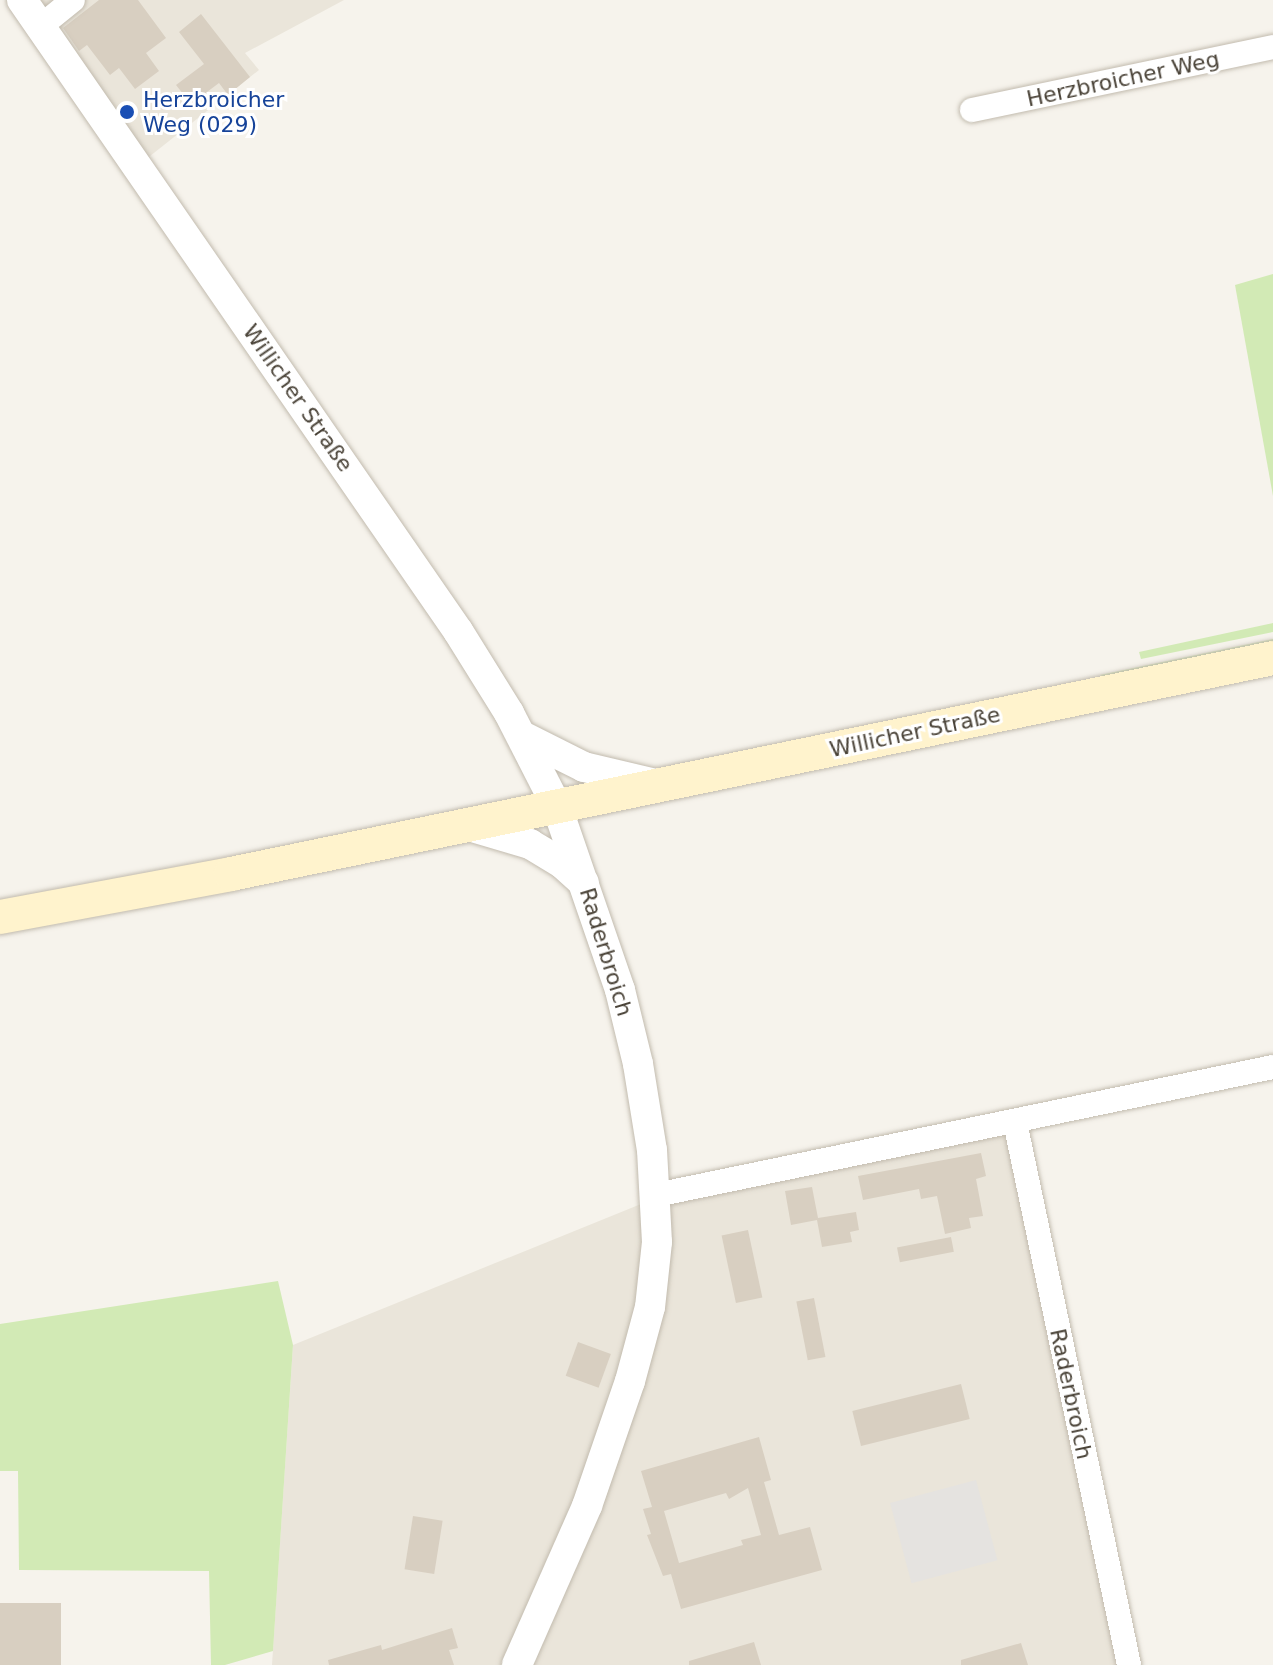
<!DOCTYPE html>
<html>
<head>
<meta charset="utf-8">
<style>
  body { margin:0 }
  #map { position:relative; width:1273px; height:1665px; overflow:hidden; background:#f6f3ec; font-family:"DejaVu Sans",sans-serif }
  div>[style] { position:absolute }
  .residential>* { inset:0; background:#eae5da }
  .green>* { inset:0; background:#d2eab5 }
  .parking>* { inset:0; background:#e5e3e0; transform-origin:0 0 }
  .building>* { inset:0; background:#d8cfc1; transform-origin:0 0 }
  .roads { filter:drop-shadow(0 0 2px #c2bbae) drop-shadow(0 0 2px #c2bbae) }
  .minor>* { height:24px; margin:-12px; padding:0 12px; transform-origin:12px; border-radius:12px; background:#fff }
  .tertiary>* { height:30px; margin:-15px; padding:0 15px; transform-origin:15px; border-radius:15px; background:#fff }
  .secondary>* { height:34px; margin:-17px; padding:0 17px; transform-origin:17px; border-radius:17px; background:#fff3cd }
  .dots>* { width:22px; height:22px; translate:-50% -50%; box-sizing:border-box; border:4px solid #fff; border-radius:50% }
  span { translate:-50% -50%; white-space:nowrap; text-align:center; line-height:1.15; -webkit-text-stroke:6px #fff; paint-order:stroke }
  .street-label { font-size:22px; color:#4b4439 }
  .transit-label { font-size:22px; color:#164399 }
  .left { translate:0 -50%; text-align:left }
</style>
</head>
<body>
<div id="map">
  <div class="residential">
    <div style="clip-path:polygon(7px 0,344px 0,245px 53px,259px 70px,145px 160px)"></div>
    <div style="clip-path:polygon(1012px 1126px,1126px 1665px,272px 1665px,293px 1345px,641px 1204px)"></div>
  </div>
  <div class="green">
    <div style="clip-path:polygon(1273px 274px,1273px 496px,1235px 285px)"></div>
    <div style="clip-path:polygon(1273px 623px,1273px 632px,1141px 659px,1139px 652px)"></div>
    <div style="clip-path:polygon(1273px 639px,1273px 646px,1108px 679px,1100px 675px)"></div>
    <div style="clip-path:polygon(278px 1281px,293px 1345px,273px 1651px,225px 1665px,211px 1665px,209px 1571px,19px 1570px,18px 1471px,0 1471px,0 1324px)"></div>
  </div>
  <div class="parking">
    <div style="left:976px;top:1480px;width:83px;height:89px;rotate:75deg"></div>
  </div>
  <div class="building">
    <div style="clip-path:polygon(99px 0,138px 0,166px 38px,146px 53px,159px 71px,135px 89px,119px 68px,110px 75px,87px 45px,79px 51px,63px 28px)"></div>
    <div style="clip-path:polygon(201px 14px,250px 77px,228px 95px,219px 83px,191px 104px,176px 85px,204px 64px,179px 32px)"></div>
    <div style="clip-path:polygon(981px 1153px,986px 1176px,976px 1179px,983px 1216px,969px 1218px,971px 1228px,945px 1234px,937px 1196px,921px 1199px,919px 1189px,863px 1200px,858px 1176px)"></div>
    <div style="clip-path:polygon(812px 1187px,818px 1218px,856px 1212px,859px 1230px,850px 1232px,852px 1242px,822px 1247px,817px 1220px,791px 1225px,785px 1191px)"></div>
    <div style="left:748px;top:1230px;width:69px;height:27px;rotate:78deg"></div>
    <div style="left:951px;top:1237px;width:15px;height:55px;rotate:79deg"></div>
    <div style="left:814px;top:1298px;width:60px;height:18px;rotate:79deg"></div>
    <div style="left:578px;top:1342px;width:35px;height:36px;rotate:20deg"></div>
    <div style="left:961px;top:1384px;width:36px;height:112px;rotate:76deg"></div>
    <div style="clip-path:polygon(evenodd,759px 1437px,771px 1480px,764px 1482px,779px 1535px,810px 1527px,822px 1570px,681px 1609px,671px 1574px,663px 1576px,647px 1535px,651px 1534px,643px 1509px,652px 1507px,641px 1471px,759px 1437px,748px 1488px,761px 1535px,741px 1540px,743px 1545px,679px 1563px,664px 1511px,726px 1493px,729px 1499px,748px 1488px)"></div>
    <div style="left:413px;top:1516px;width:30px;height:54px;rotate:9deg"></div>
    <div style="left:61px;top:1603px;width:62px;height:61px;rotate:90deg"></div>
    <div style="clip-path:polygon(452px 1628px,458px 1648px,449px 1650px,454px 1665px,329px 1665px,328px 1660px,381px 1645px,382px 1650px)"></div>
    <div style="clip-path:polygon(754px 1642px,761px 1665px,689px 1665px,689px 1661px)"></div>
    <div style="clip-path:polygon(1021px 1643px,1028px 1665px,961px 1665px,961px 1660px)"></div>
  </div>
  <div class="roads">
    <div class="minor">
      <div style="left:41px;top:26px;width:41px;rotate:-39.1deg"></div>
      <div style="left:972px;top:110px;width:308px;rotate:-11.8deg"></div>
      <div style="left:1015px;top:1122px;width:555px;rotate:78.14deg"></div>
      <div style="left:656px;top:1195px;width:630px;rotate:-11.72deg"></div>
    </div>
    <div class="tertiary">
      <div style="left:22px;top:0;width:767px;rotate:55.36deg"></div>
      <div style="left:458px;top:631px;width:97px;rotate:58.1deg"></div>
      <div style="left:509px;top:713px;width:106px;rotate:62.9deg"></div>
      <div style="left:557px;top:807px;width:194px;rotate:71deg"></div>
      <div style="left:620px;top:990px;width:76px;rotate:76.3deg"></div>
      <div style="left:638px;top:1064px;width:87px;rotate:80.8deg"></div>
      <div style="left:652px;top:1150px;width:92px;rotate:86.9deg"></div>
      <div style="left:657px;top:1242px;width:65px;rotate:96.1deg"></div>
      <div style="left:650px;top:1307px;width:77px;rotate:105.1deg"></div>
      <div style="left:630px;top:1381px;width:132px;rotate:109deg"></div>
      <div style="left:587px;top:1506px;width:174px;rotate:113.8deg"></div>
      <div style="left:522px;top:736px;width:69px;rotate:26.6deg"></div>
      <div style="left:584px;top:767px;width:74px;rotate:13.3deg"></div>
      <div style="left:466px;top:825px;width:67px;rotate:16.5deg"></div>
      <div style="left:530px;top:844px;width:39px;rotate:31deg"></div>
      <div style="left:563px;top:864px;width:28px;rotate:42deg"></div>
    </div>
    <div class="secondary">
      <div style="left:0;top:917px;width:235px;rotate:-10.5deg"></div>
      <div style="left:231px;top:874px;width:1064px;rotate:-11.71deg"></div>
    </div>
  </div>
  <div class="dots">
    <div style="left:127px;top:112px;background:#1a4fb4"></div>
  </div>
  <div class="street-label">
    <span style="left:1123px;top:79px;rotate:-12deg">Herzbroicher Weg</span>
    <span style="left:298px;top:398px;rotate:55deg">Willicher Straße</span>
    <span style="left:915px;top:732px;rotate:-12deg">Willicher Straße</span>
    <span style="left:606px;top:952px;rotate:73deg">Raderbroich</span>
    <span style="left:1071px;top:1394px;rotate:78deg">Raderbroich</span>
  </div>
  <div class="transit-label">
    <span class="left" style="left:143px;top:112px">Herzbroicher<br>Weg (029)</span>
  </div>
</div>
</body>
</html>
